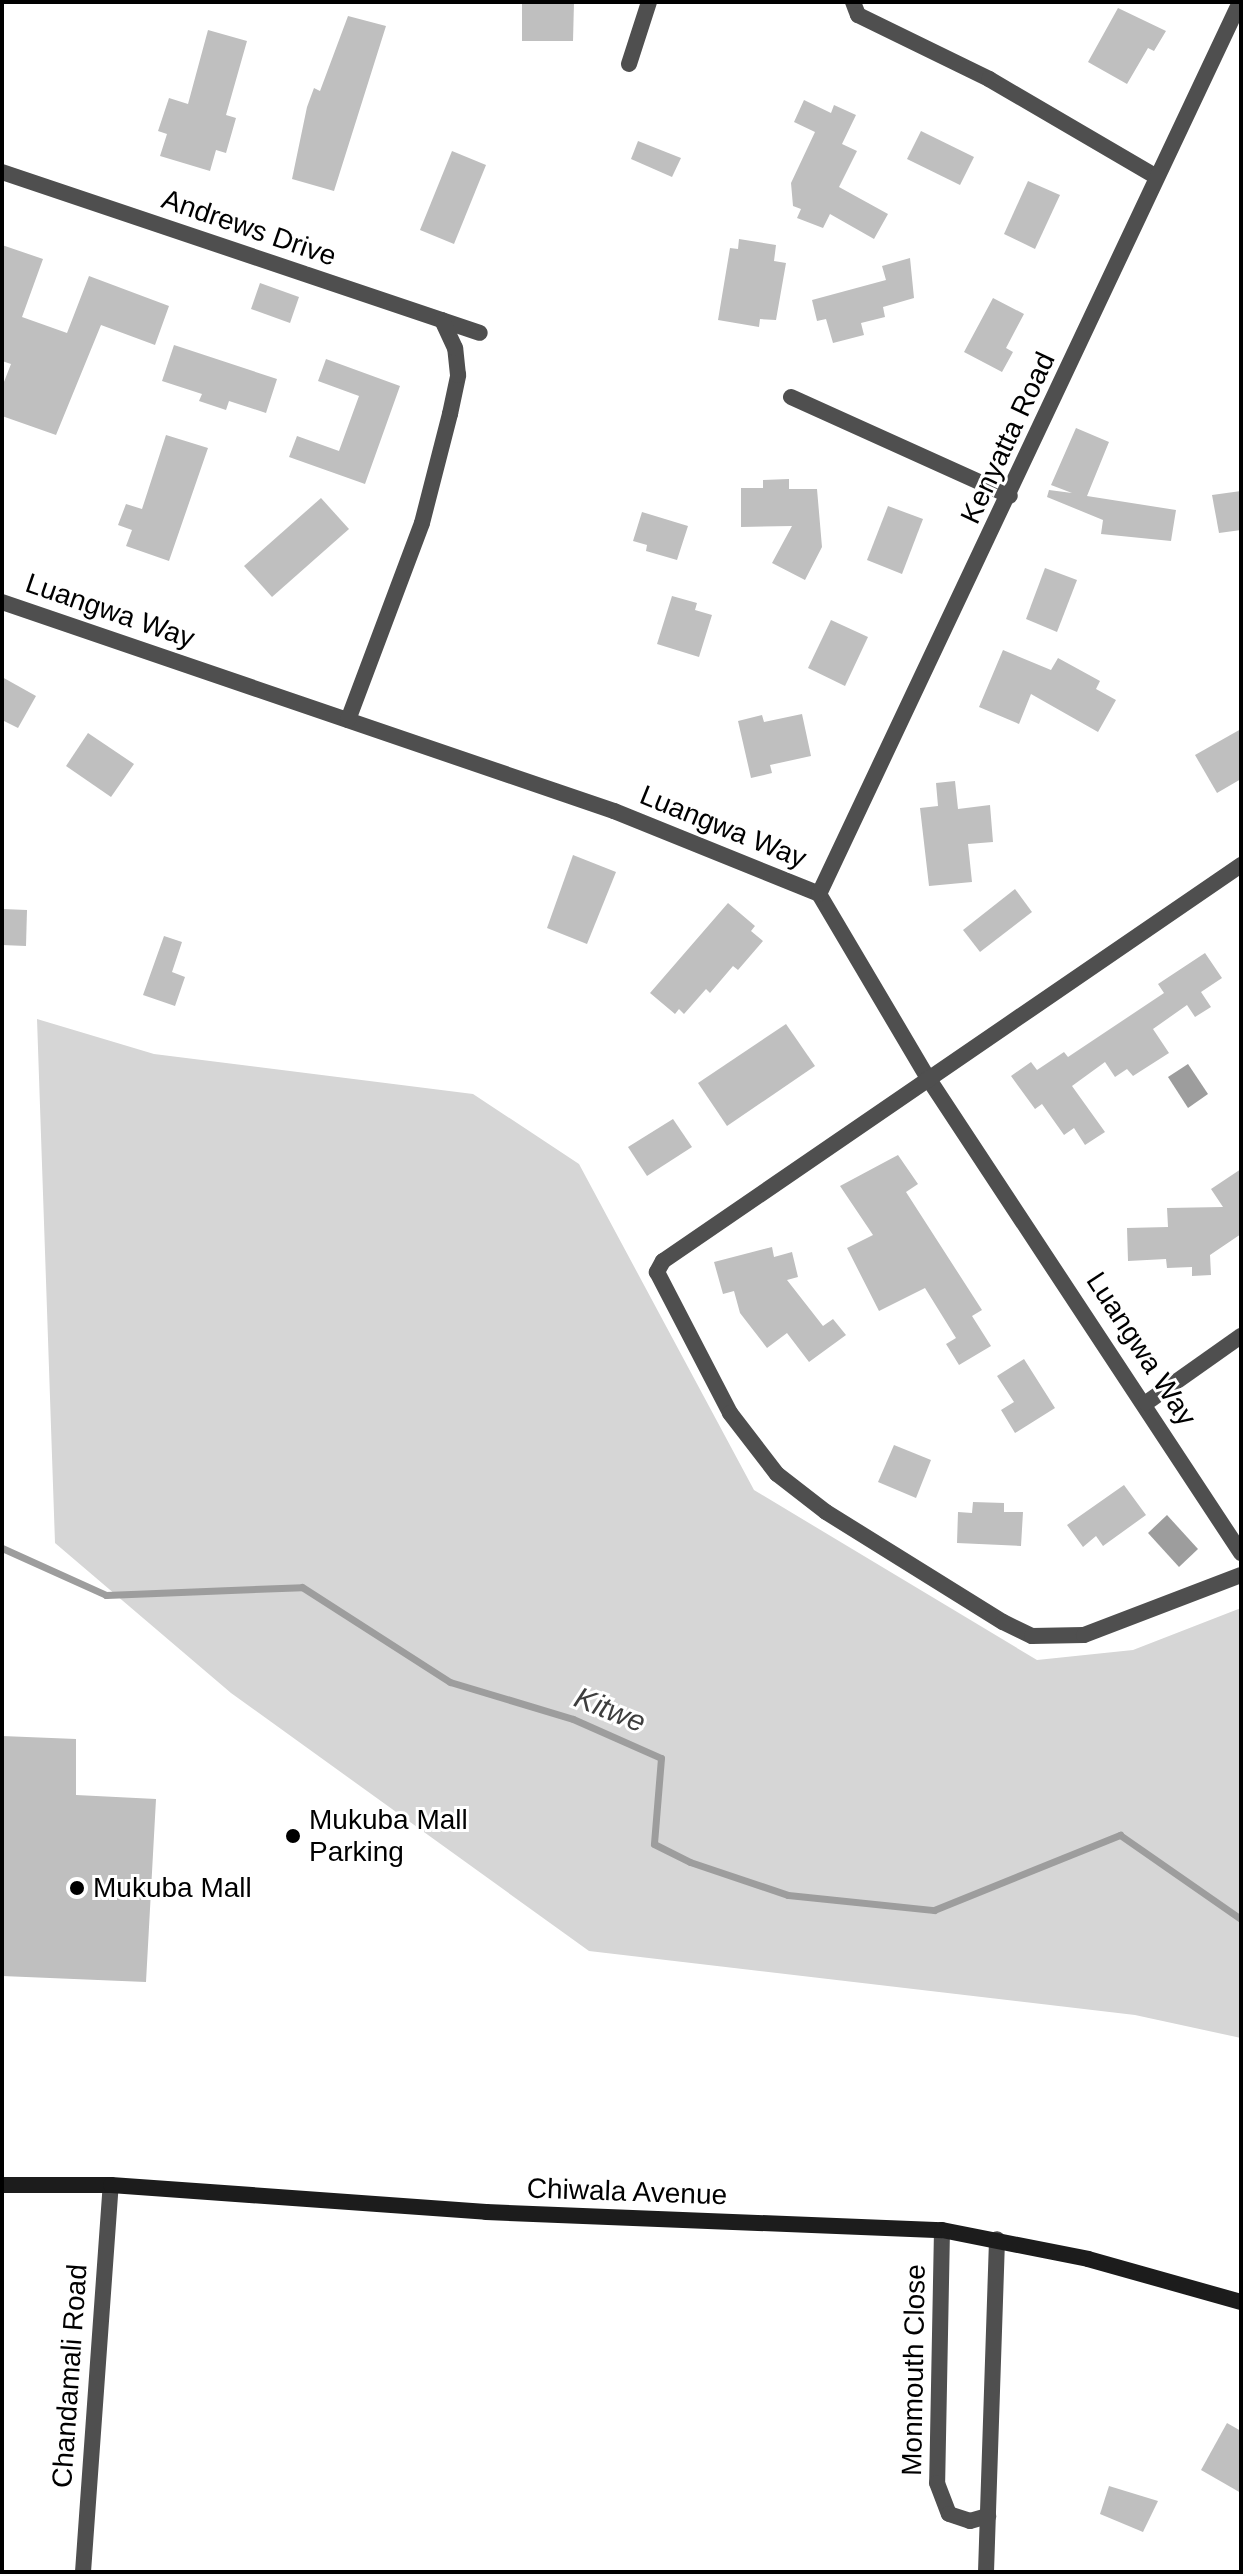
<!DOCTYPE html>
<style>
body{margin:0}
#map{position:relative;width:1243px;height:2574px;overflow:hidden;background:#fff;font-family:Helvetica,sans-serif}
div>[style]{position:absolute}
.green>*{inset:0;background:#d6d6d6}
.water>*{inset:0;background:#9d9d9d}
.stream>*{height:7px;margin:-3.5px;padding:0 3.5px;transform-origin:3.5px;border-radius:3.5px;background:#9d9d9d}
.building>*{inset:0;background:#bfbfbf}
.minor>*{height:16px;margin:-8px;padding:0 8px;transform-origin:8px;border-radius:8px;background:#4f4f4f}
.secondary>*{height:16px;margin:-8px;padding:0 8px;transform-origin:8px;border-radius:8px;background:#1c1c1c}
.dots>*{width:22px;height:22px;translate:-50% -50%;box-sizing:border-box;border:4px solid #fff;border-radius:50%}
span{translate:-50% -50%;white-space:nowrap;text-align:center;line-height:1.15;-webkit-text-stroke:6px #fff;paint-order:stroke}
.street-label{font-size:28px;color:#000}
.poi-label{font-size:28px;color:#000}
.left{translate:0 -50%;text-align:left}
.water-label{font-size:30px;color:#3e3e3e;font-style:italic}
.frame{position:absolute;inset:0;border:4px solid #000;pointer-events:none}
</style>
<div id="map">
<div class="green">
<i style="clip-path:polygon(37px 1019px,154px 1054px,473px 1094px,579px 1164px,754px 1490px,1037px 1660px,1133px 1650px,1241px 1608px,1241px 2038px,1135px 2015px,589px 1951px,231px 1693px,55px 1543px)"></i>
</div>
<div class="water">
<i style="clip-path:polygon(1188px 1064px,1208px 1094px,1188px 1108px,1168px 1077px)"></i>
<i style="clip-path:polygon(1167px 1515px,1198px 1549px,1179px 1567px,1148px 1533px)"></i>
</div>
<div class="stream">
<i style="left:2px;top:1548px;width:114px;rotate:24.3deg"></i>
<i style="left:106px;top:1595px;width:196px;rotate:-2.3deg"></i>
<i style="left:302px;top:1587px;width:176px;rotate:32.7deg"></i>
<i style="left:450px;top:1682px;width:128px;rotate:16.7deg"></i>
<i style="left:573px;top:1719px;width:96px;rotate:23.9deg"></i>
<i style="left:661px;top:1758px;width:86px;rotate:94.7deg"></i>
<i style="left:654px;top:1844px;width:40px;rotate:26.6deg"></i>
<i style="left:690px;top:1862px;width:103px;rotate:18.6deg"></i>
<i style="left:788px;top:1895px;width:147px;rotate:5.9deg"></i>
<i style="left:934px;top:1910px;width:201px;rotate:-22deg"></i>
<i style="left:1120px;top:1835px;width:147px;rotate:34.8deg"></i>
</div>
<div class="building">
<i style="clip-path:polygon(522px 2px,574px 2px,573px 41px,522px 41px)"></i>
<i style="clip-path:polygon(1118px 8px,1166px 31px,1154px 51px,1148px 48px,1127px 84px,1088px 62px)"></i>
<i style="clip-path:polygon(348px 16px,386px 26px,334px 191px,292px 179px,307px 107px,314px 88px,320px 91px)"></i>
<i style="clip-path:polygon(208px 30px,247px 41px,226px 115px,236px 118px,226px 153px,216px 150px,210px 171px,160px 156px,167px 134px,158px 131px,169px 98px,188px 104px)"></i>
<i style="clip-path:polygon(804px 100px,831px 113px,834px 105px,856px 115px,842px 144px,857px 151px,839px 187px,888px 214px,874px 239px,830px 214px,823px 228px,797px 218px,801px 209px,793px 206px,791px 183px,815px 132px,794px 122px)"></i>
<i style="clip-path:polygon(921px 131px,974px 157px,960px 185px,907px 159px)"></i>
<i style="clip-path:polygon(638px 141px,681px 158px,672px 177px,631px 159px)"></i>
<i style="clip-path:polygon(452px 151px,486px 165px,454px 244px,420px 230px)"></i>
<i style="clip-path:polygon(1028px 181px,1060px 195px,1035px 249px,1004px 234px)"></i>
<i style="clip-path:polygon(739px 239px,776px 245px,774px 261px,786px 263px,776px 320px,760px 319px,759px 327px,718px 320px,730px 248px,738px 249px)"></i>
<i style="clip-path:polygon(2px 245px,43px 259px,22px 317px,67px 333px,89px 276px,169px 306px,155px 345px,101px 325px,56px 435px,2px 416px,2px 387px,11px 364px,2px 361px)"></i>
<i style="clip-path:polygon(910px 258px,914px 298px,883px 307px,885px 317px,861px 323px,864px 335px,833px 343px,826px 319px,817px 321px,812px 300px,886px 280px,882px 266px)"></i>
<i style="clip-path:polygon(260px 283px,299px 297px,290px 323px,251px 309px)"></i>
<i style="clip-path:polygon(993px 298px,1024px 314px,1006px 348px,1013px 352px,1002px 372px,964px 352px)"></i>
<i style="clip-path:polygon(174px 345px,277px 379px,266px 413px,229px 401px,226px 410px,199px 401px,202px 394px,162px 381px)"></i>
<i style="clip-path:polygon(326px 359px,400px 386px,365px 484px,289px 457px,297px 436px,339px 451px,359px 396px,318px 381px)"></i>
<i style="clip-path:polygon(1076px 428px,1109px 442px,1087px 496px,1176px 510px,1171px 541px,1101px 534px,1103px 520px,1047px 497px,1049px 490px,1072px 493px,1051px 485px)"></i>
<i style="clip-path:polygon(166px 435px,208px 448px,169px 561px,126px 546px,132px 530px,118px 525px,126px 504px,142px 509px)"></i>
<i style="clip-path:polygon(789px 479px,789px 489px,817px 489px,822px 547px,805px 580px,772px 563px,792px 526px,741px 527px,741px 488px,763px 488px,763px 480px)"></i>
<i style="clip-path:polygon(1241px 491px,1241px 530px,1219px 533px,1212px 495px)"></i>
<i style="clip-path:polygon(321px 498px,349px 529px,272px 597px,244px 566px)"></i>
<i style="clip-path:polygon(888px 506px,923px 519px,902px 574px,867px 560px)"></i>
<i style="clip-path:polygon(642px 512px,688px 526px,677px 560px,646px 551px,647px 545px,633px 541px)"></i>
<i style="clip-path:polygon(1045px 568px,1077px 580px,1057px 632px,1026px 619px)"></i>
<i style="clip-path:polygon(672px 596px,697px 603px,695px 610px,712px 615px,699px 657px,657px 644px)"></i>
<i style="clip-path:polygon(831px 620px,868px 637px,845px 686px,808px 668px)"></i>
<i style="clip-path:polygon(1003px 650px,1051px 670px,1058px 658px,1100px 681px,1096px 689px,1116px 700px,1098px 732px,1031px 694px,1019px 724px,979px 707px)"></i>
<i style="clip-path:polygon(2px 677px,36px 696px,18px 728px,2px 720px)"></i>
<i style="clip-path:polygon(802px 714px,811px 756px,770px 765px,772px 773px,751px 778px,738px 721px,762px 715px,764px 722px)"></i>
<i style="clip-path:polygon(1241px 729px,1241px 779px,1217px 793px,1195px 755px)"></i>
<i style="clip-path:polygon(88px 733px,134px 764px,111px 797px,66px 766px)"></i>
<i style="clip-path:polygon(955px 781px,958px 809px,990px 805px,993px 842px,968px 844px,972px 882px,929px 886px,920px 808px,938px 806px,936px 783px)"></i>
<i style="clip-path:polygon(573px 855px,616px 872px,587px 944px,547px 928px)"></i>
<i style="clip-path:polygon(1015px 889px,1032px 912px,980px 952px,963px 930px)"></i>
<i style="clip-path:polygon(728px 903px,755px 926px,751px 931px,763px 941px,738px 970px,733px 966px,710px 993px,706px 989px,684px 1014px,679px 1009px,675px 1014px,650px 993px)"></i>
<i style="clip-path:polygon(2px 909px,27px 910px,26px 946px,2px 945px)"></i>
<i style="clip-path:polygon(164px 936px,182px 942px,172px 972px,185px 977px,175px 1006px,143px 995px)"></i>
<i style="clip-path:polygon(1205px 953px,1222px 978px,1201px 992px,1211px 1007px,1195px 1017px,1187px 1005px,1153px 1029px,1169px 1053px,1133px 1076px,1127px 1069px,1115px 1077px,1105px 1062px,1072px 1086px,1105px 1132px,1085px 1145px,1074px 1128px,1064px 1135px,1042px 1104px,1035px 1109px,1011px 1076px,1031px 1062px,1037px 1070px,1064px 1052px,1068px 1057px,1164px 993px,1158px 984px)"></i>
<i style="clip-path:polygon(786px 1024px,815px 1066px,727px 1126px,698px 1083px)"></i>
<i style="clip-path:polygon(673px 1119px,692px 1147px,647px 1176px,628px 1147px)"></i>
<i style="clip-path:polygon(898px 1155px,918px 1184px,906px 1192px,982px 1310px,972px 1316px,991px 1346px,959px 1365px,946px 1344px,956px 1338px,925px 1288px,879px 1311px,847px 1248px,873px 1235px,840px 1186px)"></i>
<i style="clip-path:polygon(1241px 1169px,1241px 1234px,1210px 1255px,1211px 1275px,1192px 1276px,1192px 1267px,1167px 1268px,1166px 1259px,1128px 1261px,1127px 1228px,1168px 1227px,1167px 1208px,1223px 1207px,1211px 1189px)"></i>
<i style="clip-path:polygon(772px 1247px,774px 1257px,792px 1252px,798px 1277px,787px 1280px,823px 1326px,833px 1319px,846px 1335px,809px 1362px,787px 1333px,767px 1348px,740px 1313px,734px 1291px,723px 1294px,714px 1262px)"></i>
<i style="clip-path:polygon(1024px 1359px,1055px 1408px,1015px 1433px,1001px 1410px,1014px 1402px,997px 1376px)"></i>
<i style="clip-path:polygon(894px 1445px,931px 1460px,916px 1498px,878px 1482px)"></i>
<i style="clip-path:polygon(1124px 1485px,1146px 1515px,1103px 1546px,1096px 1536px,1083px 1547px,1067px 1525px)"></i>
<i style="clip-path:polygon(973px 1502px,1004px 1503px,1004px 1512px,1023px 1512px,1021px 1546px,957px 1543px,958px 1512px,972px 1513px)"></i>
<i style="clip-path:polygon(2px 1736px,76px 1739px,76px 1795px,156px 1799px,146px 1982px,2px 1976px)"></i>
<i style="clip-path:polygon(1227px 2423px,1241px 2431px,1241px 2493px,1201px 2470px)"></i>
<i style="clip-path:polygon(1109px 2486px,1158px 2501px,1143px 2532px,1100px 2514px)"></i>
</div>
<div class="minor">
<i style="left:853px;top:2px;width:14px;rotate:69deg"></i>
<i style="left:858px;top:15px;width:146px;rotate:26deg"></i>
<i style="left:989px;top:79px;width:194px;rotate:30.3deg"></i>
<i style="left:629px;top:64px;width:65px;rotate:-72.1deg"></i>
<i style="left:2px;top:172px;width:504px;rotate:18.61deg"></i>
<i style="left:791px;top:397px;width:240px;rotate:24.3deg"></i>
<i style="left:2px;top:602px;width:647px;rotate:18.86deg"></i>
<i style="left:614px;top:811px;width:221px;rotate:22deg"></i>
<i style="left:819px;top:894px;width:214px;rotate:59.4deg"></i>
<i style="left:928px;top:1078px;width:569px;rotate:56.62deg"></i>
<i style="left:348px;top:720px;width:210px;rotate:-69.4deg"></i>
<i style="left:422px;top:523px;width:113px;rotate:-75.6deg"></i>
<i style="left:450px;top:414px;width:40px;rotate:-78deg"></i>
<i style="left:458px;top:375px;width:27px;rotate:-96deg"></i>
<i style="left:455px;top:348px;width:31px;rotate:-115deg"></i>
<i style="left:1241px;top:865px;width:701px;rotate:145.58deg"></i>
<i style="left:663px;top:1261px;width:13px;rotate:119deg"></i>
<i style="left:657px;top:1272px;width:159px;rotate:62.6deg"></i>
<i style="left:730px;top:1413px;width:77px;rotate:52.4deg"></i>
<i style="left:777px;top:1474px;width:62px;rotate:37.8deg"></i>
<i style="left:826px;top:1512px;width:208px;rotate:31.9deg"></i>
<i style="left:1003px;top:1622px;width:32px;rotate:26deg"></i>
<i style="left:1032px;top:1636px;width:52px;rotate:-1.1deg"></i>
<i style="left:1084px;top:1635px;width:168px;rotate:-20.9deg"></i>
<i style="left:819px;top:894px;width:986px;rotate:-64.73deg"></i>
<i style="left:1146px;top:1403px;width:116px;rotate:-35.2deg"></i>
<i style="left:942px;top:2230px;width:253px;rotate:91.1deg"></i>
<i style="left:937px;top:2483px;width:33px;rotate:69deg"></i>
<i style="left:949px;top:2514px;width:22px;rotate:18deg"></i>
<i style="left:970px;top:2521px;width:19px;rotate:-16deg"></i>
<i style="left:83px;top:2572px;width:388px;rotate:-85.9deg"></i>
<i style="left:986px;top:2572px;width:333px;rotate:-88.1deg"></i>
</div>
<div class="secondary">
<i style="left:2px;top:2185px;width:109px"></i>
<i style="left:111px;top:2185px;width:376px;rotate:4.1deg"></i>
<i style="left:486px;top:2212px;width:456px;rotate:2.3deg"></i>
<i style="left:942px;top:2230px;width:149px;rotate:11.2deg"></i>
<i style="left:1088px;top:2259px;width:159px;rotate:15.7deg"></i>
</div>
<div class="dots">
<i style="left:293px;top:1836px;background:#000"></i>
<i style="left:77px;top:1888px;background:#000"></i>
</div>
<div class="street-label">
<span style="left:249px;top:228px;rotate:19deg">Andrews Drive</span>
<span style="left:1008px;top:438px;rotate:-65deg">Kenyatta Road</span>
<span style="left:110px;top:611px;rotate:19deg">Luangwa Way</span>
<span style="left:723px;top:827px;rotate:22deg">Luangwa Way</span>
<span style="left:1141px;top:1349px;rotate:57deg">Luangwa Way</span>
<span style="left:627px;top:2192px;rotate:2deg">Chiwala Avenue</span>
<span style="left:914px;top:2370px;rotate:-89deg">Monmouth Close</span>
<span style="left:70px;top:2376px;rotate:-86deg">Chandamali Road</span>
</div>
<div class="poi-label">
<span class="left" style="left:309px;top:1836px">Mukuba Mall<br>Parking</span>
<span class="left" style="left:93px;top:1888px">Mukuba Mall</span>
</div>
<div class="water-label">
<span style="left:610px;top:1710px;rotate:22deg">Kitwe</span>
</div>
<div class="frame"></div>
</div>
